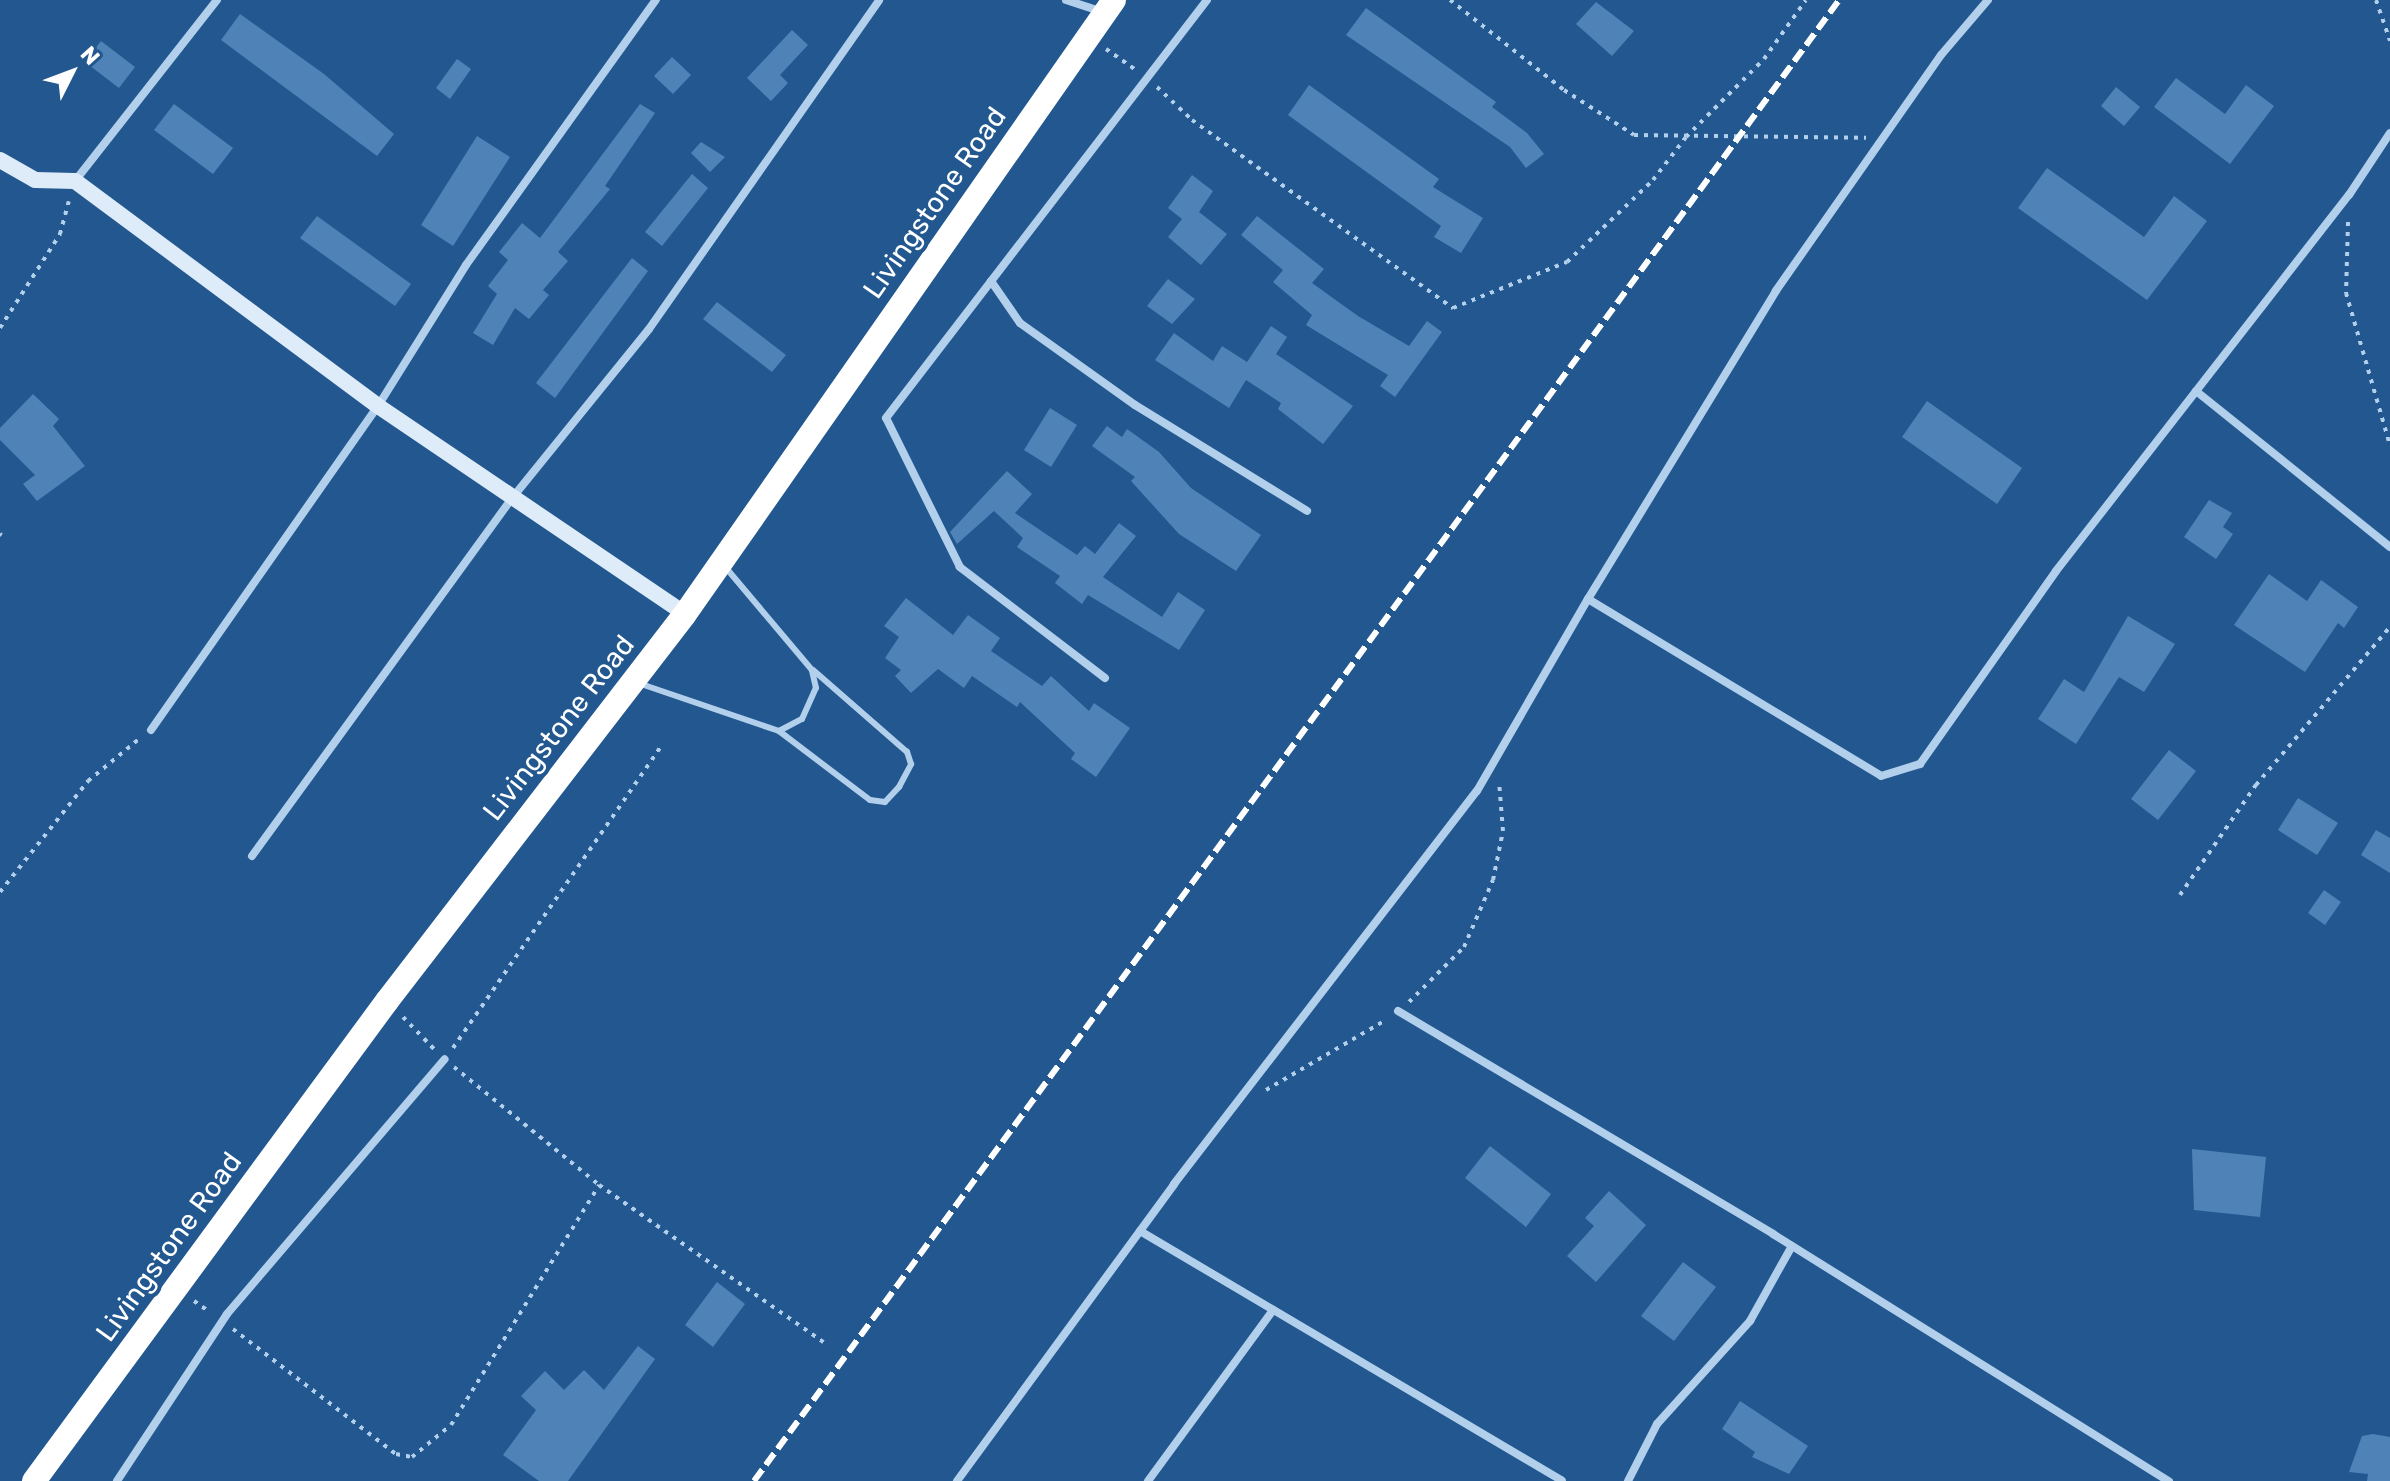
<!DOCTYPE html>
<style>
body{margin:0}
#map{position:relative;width:2390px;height:1481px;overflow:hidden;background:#22588f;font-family:Rubik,sans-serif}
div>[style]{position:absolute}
.building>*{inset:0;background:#4f83b8}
.path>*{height:4px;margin-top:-2px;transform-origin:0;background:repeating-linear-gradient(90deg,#b2cfec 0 4px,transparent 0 10px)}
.lane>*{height:6px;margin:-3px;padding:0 3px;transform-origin:3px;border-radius:3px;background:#b2cfec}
.street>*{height:8px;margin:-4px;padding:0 4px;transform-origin:4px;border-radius:4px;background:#b2cfec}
.secondary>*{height:16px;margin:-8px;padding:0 8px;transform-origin:8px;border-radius:8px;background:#deebf9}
.highway>*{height:24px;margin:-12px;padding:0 12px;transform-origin:12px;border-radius:12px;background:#fff}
.rail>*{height:6px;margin-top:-3px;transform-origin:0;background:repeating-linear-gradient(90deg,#fff 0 14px,transparent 0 20px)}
span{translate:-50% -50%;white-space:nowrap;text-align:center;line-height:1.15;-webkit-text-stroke:8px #22588f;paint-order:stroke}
.street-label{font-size:28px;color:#fff}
.north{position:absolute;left:32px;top:32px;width:80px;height:80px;-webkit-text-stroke:6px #22588f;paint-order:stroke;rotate:48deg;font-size:22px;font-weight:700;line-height:32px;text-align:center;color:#fff}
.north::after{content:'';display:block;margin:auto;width:28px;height:36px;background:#fff;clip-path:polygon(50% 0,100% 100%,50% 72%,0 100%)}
</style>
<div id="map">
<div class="building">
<i style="clip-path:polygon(1596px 2px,1634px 31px,1612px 56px,1576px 24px)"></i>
<i style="clip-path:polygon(1366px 8px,1496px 102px,1492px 107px,1527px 133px,1544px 154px,1526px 168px,1510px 147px,1346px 35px)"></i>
<i style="clip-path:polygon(240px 14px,324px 74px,394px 134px,377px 156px,221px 40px)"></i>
<i style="clip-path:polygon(792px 30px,808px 45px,780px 75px,788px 83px,771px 101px,747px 78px)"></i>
<i style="clip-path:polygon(101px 41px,135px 67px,119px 88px,85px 62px)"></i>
<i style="clip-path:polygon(672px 57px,691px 75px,673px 94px,654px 76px)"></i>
<i style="clip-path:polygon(457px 59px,471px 69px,450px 99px,436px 88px)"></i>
<i style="clip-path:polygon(2176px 78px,2225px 114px,2246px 85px,2274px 106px,2230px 164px,2154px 107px)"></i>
<i style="clip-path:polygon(1309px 85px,1439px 179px,1433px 187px,1483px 218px,1461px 253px,1434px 237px,1441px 226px,1288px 115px)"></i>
<i style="clip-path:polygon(2116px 87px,2140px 107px,2124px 126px,2101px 106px)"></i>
<i style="clip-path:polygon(174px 104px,233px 148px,213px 174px,154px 130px)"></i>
<i style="clip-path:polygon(640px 104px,655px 113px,605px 186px,610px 189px,558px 252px,568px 261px,543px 290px,549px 295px,529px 319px,515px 308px,493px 345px,473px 333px,497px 294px,488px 286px,508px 260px,499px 252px,522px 223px,540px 238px)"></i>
<i style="clip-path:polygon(477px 136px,510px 157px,453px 246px,421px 225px)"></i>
<i style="clip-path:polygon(701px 142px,725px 157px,710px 172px,691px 153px)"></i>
<i style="clip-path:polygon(2047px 168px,2144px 237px,2174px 196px,2207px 221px,2147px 300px,2018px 208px)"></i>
<i style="clip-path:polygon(692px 174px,708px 188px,662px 246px,645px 232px)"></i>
<i style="clip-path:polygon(1192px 175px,1213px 191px,1199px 212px,1227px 234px,1201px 265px,1168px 237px,1182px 219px,1168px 208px)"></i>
<i style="clip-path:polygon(317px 216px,411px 284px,395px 306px,300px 238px)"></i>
<i style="clip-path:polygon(1257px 216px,1324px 269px,1312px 283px,1358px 316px,1409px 346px,1427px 321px,1442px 332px,1395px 397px,1380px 386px,1388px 375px,1306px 325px,1312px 315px,1273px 282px,1283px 270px,1241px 235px)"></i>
<i style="clip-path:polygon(632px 258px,648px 271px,555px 398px,536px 383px)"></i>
<i style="clip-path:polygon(1168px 279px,1195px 299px,1172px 324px,1147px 306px)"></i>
<i style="clip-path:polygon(717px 302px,786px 355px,772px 372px,703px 319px)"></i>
<i style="clip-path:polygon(1271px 326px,1287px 337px,1276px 354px,1353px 406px,1323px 444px,1278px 409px,1281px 403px,1246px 380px,1229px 408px,1155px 360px,1174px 333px,1213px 361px,1222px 346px,1247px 362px)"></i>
<i style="clip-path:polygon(33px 394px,59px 419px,53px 426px,85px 466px,37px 501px,23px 484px,35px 475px,0 440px,0 428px)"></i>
<i style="clip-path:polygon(1927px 401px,2022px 468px,1997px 504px,1902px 437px)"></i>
<i style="clip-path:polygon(1050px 408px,1077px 425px,1051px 467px,1024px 450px)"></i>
<i style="clip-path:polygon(1107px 426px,1122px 437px,1127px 429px,1159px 452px,1191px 488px,1261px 535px,1236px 571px,1179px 534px,1131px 481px,1135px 477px,1092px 446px)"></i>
<i style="clip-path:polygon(1007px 471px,1032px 494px,1015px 513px,1077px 555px,1085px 546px,1095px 554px,1119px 523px,1136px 536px,1103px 577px,1162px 617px,1178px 592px,1205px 610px,1179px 650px,1088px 595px,1082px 604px,1055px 583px,1060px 576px,1017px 547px,1023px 538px,994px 511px,957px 544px,950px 532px)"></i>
<i style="clip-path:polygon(2209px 500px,2232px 513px,2223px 527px,2233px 534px,2216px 559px,2184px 537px)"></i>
<i style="clip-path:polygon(2269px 574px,2307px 601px,2321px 580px,2358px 607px,2344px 628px,2338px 623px,2305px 672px,2234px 625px)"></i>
<i style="clip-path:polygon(906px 598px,953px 635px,968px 615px,1000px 638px,991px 651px,1042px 686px,1051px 676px,1089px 711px,1094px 703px,1130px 728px,1096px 777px,1071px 759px,1075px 753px,1020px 702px,1017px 707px,972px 676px,964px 688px,938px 669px,911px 693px,895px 676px,901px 670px,885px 658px,899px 637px,884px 626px)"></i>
<i style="clip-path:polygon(2128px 616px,2175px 644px,2144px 692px,2119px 677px,2076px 744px,2038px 719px,2064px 679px,2084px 692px)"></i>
<i style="clip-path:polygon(2169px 750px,2196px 771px,2158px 820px,2131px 799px)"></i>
<i style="clip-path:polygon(2298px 798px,2338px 823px,2317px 855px,2278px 830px)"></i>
<i style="clip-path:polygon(2376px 830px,2390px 838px,2390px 873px,2361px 855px)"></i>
<i style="clip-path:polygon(2324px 890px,2341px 902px,2325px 925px,2308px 913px)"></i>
<i style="clip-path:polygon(1490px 1146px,1551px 1194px,1526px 1227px,1465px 1178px)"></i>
<i style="clip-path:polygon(2192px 1149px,2266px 1157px,2260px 1217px,2194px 1210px)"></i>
<i style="clip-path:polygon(1609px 1191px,1646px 1225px,1596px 1282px,1567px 1256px,1594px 1226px,1585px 1218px)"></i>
<i style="clip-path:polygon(1683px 1262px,1716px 1287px,1674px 1341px,1641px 1316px)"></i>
<i style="clip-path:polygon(717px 1282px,745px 1304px,713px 1347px,685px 1325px)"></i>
<i style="clip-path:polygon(638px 1346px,655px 1359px,568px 1481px,539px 1481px,503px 1455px,536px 1410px,521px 1396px,545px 1371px,564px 1390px,584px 1370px,604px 1390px)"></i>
<i style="clip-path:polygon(1740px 1401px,1808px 1446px,1789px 1474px,1752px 1457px,1755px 1452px,1722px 1429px)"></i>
<i style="clip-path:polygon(2373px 1434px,2390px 1437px,2390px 1481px,2367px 1481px,2368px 1474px,2349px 1472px,2362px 1436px)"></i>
</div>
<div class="path">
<i style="left:1450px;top:0;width:145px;rotate:38.3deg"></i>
<i style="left:1564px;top:90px;width:83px;rotate:32.7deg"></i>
<i style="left:1634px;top:135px;width:232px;rotate:0.7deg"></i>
<i style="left:2376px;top:0;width:43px;rotate:71.1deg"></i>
<i style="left:1106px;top:49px;width:35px;rotate:35deg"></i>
<i style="left:1157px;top:87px;width:48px;rotate:43.3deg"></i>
<i style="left:1192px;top:120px;width:322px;rotate:35.8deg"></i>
<i style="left:1453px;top:308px;width:123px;rotate:-22deg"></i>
<i style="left:1567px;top:262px;width:119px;rotate:-43.6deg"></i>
<i style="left:1653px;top:180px;width:54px;rotate:-52.5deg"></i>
<i style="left:1686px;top:137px;width:110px;rotate:-45deg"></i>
<i style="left:1764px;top:59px;width:72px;rotate:-54.6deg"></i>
<i style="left:2348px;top:222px;width:71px;rotate:91.6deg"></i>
<i style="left:2346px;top:293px;width:158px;rotate:73.9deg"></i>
<i style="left:0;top:328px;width:112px;rotate:-57.4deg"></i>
<i style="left:60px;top:234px;width:34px;rotate:-75deg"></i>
<i style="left:0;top:534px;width:2px;rotate:27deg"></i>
<i style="left:0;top:892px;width:142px;rotate:-51.6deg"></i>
<i style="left:88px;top:781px;width:66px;rotate:-39.5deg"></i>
<i style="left:2180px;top:895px;width:134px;rotate:-55.4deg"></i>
<i style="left:2256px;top:785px;width:207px;rotate:-49.7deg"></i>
<i style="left:1409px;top:1002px;width:78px;rotate:-45deg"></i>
<i style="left:1464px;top:947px;width:73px;rotate:-66.6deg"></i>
<i style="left:1493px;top:880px;width:50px;rotate:-78.5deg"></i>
<i style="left:1503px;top:831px;width:50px;rotate:-94.6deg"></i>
<i style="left:403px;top:1017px;width:47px;rotate:45.9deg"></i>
<i style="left:453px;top:1048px;width:366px;rotate:-55.4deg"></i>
<i style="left:454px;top:1067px;width:187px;rotate:39.1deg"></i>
<i style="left:599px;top:1185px;width:274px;rotate:35deg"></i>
<i style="left:1266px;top:1090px;width:139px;rotate:-30.3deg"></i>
<i style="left:194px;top:1301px;width:19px;rotate:35deg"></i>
<i style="left:233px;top:1329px;width:205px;rotate:37.5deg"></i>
<i style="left:396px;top:1454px;width:16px;rotate:11deg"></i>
<i style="left:412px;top:1457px;width:50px;rotate:-39.4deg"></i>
<i style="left:451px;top:1425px;width:282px;rotate:-58.3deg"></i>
</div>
<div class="lane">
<i style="left:638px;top:683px;width:149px;rotate:18.8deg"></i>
<i style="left:779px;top:731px;width:26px;rotate:-28deg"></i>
<i style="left:802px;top:719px;width:34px;rotate:-66deg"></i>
<i style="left:816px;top:688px;width:18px;rotate:-103deg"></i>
<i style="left:812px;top:670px;width:133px;rotate:-130.1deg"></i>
<i style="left:779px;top:731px;width:114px;rotate:37.2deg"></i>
<i style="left:870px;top:800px;width:15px;rotate:8deg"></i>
<i style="left:885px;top:802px;width:21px;rotate:-47deg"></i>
<i style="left:899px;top:787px;width:26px;rotate:-62deg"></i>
<i style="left:911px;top:764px;width:13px;rotate:-108deg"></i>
<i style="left:907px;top:752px;width:125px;rotate:-138.9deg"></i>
</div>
<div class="street">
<i style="left:1066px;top:0;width:40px;rotate:18deg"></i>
<i style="left:1988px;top:0;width:72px;rotate:130.5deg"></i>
<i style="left:1941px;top:55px;width:288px;rotate:125deg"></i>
<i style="left:1776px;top:291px;width:361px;rotate:121.4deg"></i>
<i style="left:1588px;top:599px;width:342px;rotate:31.1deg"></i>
<i style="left:1881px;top:776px;width:41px;rotate:-17.1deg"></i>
<i style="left:1920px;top:764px;width:236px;rotate:-54.8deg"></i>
<i style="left:2056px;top:571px;width:477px;rotate:-52.1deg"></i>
<i style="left:2349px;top:195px;width:74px;rotate:-56.5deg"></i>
<i style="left:75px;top:181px;width:230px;rotate:-51.9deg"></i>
<i style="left:991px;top:281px;width:51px;rotate:55.4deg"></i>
<i style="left:1020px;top:323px;width:141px;rotate:35.5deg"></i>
<i style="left:1135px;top:405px;width:202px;rotate:31.6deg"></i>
<i style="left:2196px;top:391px;width:249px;rotate:38.8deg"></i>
<i style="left:1105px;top:678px;width:183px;rotate:-142.6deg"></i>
<i style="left:960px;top:567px;width:166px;rotate:-116.4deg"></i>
<i style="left:886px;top:418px;width:527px;rotate:-52.48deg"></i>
<i style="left:151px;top:730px;width:396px;rotate:-55deg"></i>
<i style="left:378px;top:406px;width:166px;rotate:-58deg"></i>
<i style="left:466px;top:265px;width:326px;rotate:-54.4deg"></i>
<i style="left:252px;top:856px;width:444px;rotate:-54deg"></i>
<i style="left:513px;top:497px;width:216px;rotate:-51deg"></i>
<i style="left:649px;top:329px;width:401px;rotate:-55deg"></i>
<i style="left:1398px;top:1011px;width:436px;rotate:30.7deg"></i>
<i style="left:1773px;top:1234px;width:467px;rotate:32deg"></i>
<i style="left:1140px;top:1231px;width:490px;rotate:30.6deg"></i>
<i style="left:117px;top:1481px;width:200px;rotate:-56.6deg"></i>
<i style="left:227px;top:1314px;width:335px;rotate:-49.5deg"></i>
<i style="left:957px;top:1481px;width:368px;rotate:-53.8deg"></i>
<i style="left:1174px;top:1184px;width:496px;rotate:-52.4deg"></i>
<i style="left:1477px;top:791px;width:222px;rotate:-60deg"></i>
<i style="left:1148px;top:1481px;width:212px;rotate:-53.8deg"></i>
<i style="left:1628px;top:1481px;width:64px;rotate:-63deg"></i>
<i style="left:1657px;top:1424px;width:139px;rotate:-47.9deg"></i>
<i style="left:1750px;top:1321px;width:86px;rotate:-60.8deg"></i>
</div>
<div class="secondary">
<i style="left:0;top:160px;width:40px;rotate:29.7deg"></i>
<i style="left:35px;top:180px;width:40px;rotate:1.4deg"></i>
<i style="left:75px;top:181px;width:377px;rotate:36.6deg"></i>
<i style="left:378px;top:406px;width:371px;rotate:34.1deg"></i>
</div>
<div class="highway">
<i style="left:34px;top:1481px;width:596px;rotate:-53.67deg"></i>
<i style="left:387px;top:1001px;width:488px;rotate:-52.4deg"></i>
<i style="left:685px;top:614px;width:749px;rotate:-55.06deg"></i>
</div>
<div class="rail">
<i style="left:754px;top:1481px;width:1836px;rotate:-53.77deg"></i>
</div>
<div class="street-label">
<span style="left:935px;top:203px;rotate:-55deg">Livingstone Road</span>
<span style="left:559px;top:728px;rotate:-52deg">Livingstone Road</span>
<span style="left:169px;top:1247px;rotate:-54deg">Livingstone Road</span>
</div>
<div class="north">N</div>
</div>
